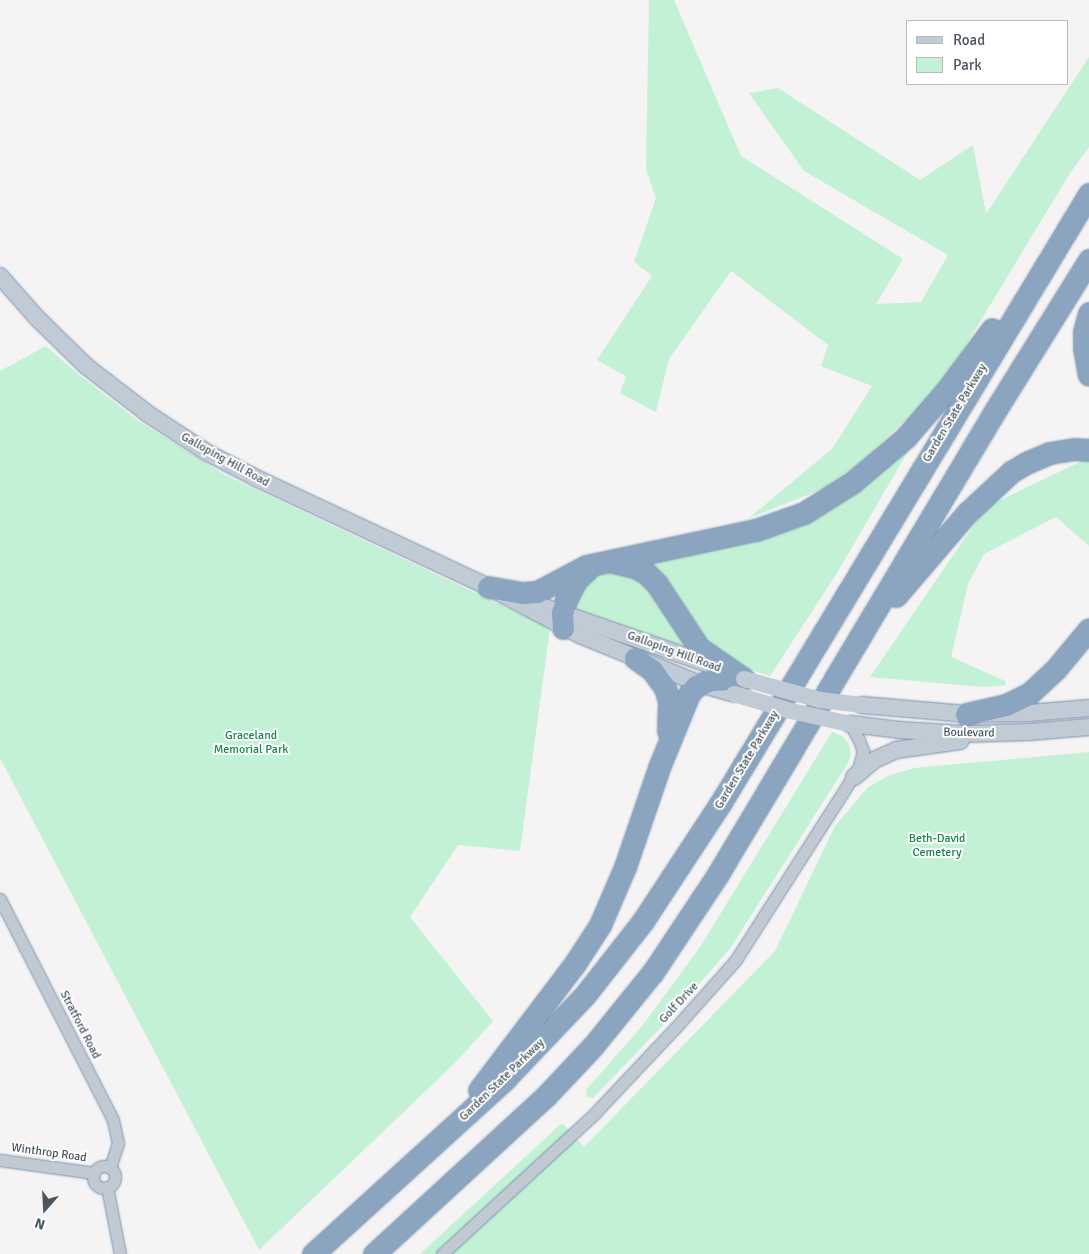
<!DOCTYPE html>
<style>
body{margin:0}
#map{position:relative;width:1089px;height:1254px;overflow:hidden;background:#f5f3f3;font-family:Signika,sans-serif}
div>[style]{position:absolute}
.green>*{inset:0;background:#c3f1d5}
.roads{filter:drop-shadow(0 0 1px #7690ad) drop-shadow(0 0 1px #7690ad)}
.street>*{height:11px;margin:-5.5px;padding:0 5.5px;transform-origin:5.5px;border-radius:5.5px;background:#c1cad2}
.street>.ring{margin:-5.5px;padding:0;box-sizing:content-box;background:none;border:11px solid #c1cad2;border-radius:50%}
.secondary>*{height:16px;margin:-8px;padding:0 8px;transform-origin:8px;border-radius:8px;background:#c1cbd6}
.highway>*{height:21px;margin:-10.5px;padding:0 10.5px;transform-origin:10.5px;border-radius:10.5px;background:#8ba5c1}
.secondary-bridge>*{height:16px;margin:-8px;padding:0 8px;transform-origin:8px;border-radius:8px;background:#c1cbd6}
span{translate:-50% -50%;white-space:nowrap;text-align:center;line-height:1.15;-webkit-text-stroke:4px #fff;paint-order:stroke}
.street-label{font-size:12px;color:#4a5661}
.park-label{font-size:12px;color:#17864f}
.legend{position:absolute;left:906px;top:20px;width:162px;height:65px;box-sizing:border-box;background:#fff;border:1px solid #b7bbc0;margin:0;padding:6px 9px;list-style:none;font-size:15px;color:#4a5661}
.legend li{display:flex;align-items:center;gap:10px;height:25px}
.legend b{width:25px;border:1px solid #b7bbc0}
.north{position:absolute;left:20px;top:1184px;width:50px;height:50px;-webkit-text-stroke:4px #fff;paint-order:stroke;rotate:199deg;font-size:14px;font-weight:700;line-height:20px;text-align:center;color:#4a5661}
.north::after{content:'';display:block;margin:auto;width:18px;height:22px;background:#4a5661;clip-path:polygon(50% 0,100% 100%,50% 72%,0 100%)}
</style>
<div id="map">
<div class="green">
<i style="clip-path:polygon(649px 0,674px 0,741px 156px,903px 259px,876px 304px,921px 302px,948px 255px,804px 171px,749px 93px,778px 88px,920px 180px,973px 145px,986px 214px,1089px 57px,1089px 147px,1070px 173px,940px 388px,838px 483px,749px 518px,832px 449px,872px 386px,821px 366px,828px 345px,731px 271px,669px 359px,656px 412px,620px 393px,626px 376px,597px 360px,652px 276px,634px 262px,656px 198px,646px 170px)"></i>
<i style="clip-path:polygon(46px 346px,78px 374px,137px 420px,225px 475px,550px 628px,520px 851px,458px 845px,410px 917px,493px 1021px,455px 1063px,259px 1250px,0 758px,0 371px)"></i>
<i style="clip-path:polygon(1089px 435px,1089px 546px,1056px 517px,984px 554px,968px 584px,951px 657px,1005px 681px,1006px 685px,983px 687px,870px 677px,986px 507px,1084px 460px)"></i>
<i style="clip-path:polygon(910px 448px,837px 573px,770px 676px,729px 663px,707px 648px,647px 561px,779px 533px)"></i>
<i style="clip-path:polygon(609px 569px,644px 577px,687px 643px,682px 645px,668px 641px,574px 608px,583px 588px,594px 576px)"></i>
<i style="clip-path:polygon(832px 732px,842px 736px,849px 744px,851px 755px,848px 763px,731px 947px,669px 1019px,593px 1098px,587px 1097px,586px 1090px,643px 1025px,700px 947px)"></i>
<i style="clip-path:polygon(1089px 752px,1089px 1254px,420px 1254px,562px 1123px,584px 1147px,775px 951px,835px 826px,868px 787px,888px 776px,914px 768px)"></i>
</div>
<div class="roads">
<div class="street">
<i style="left:0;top:899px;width:248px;rotate:62.9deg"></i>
<i style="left:113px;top:1120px;width:24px;rotate:78deg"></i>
<i style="left:118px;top:1143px;width:25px;rotate:108deg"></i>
<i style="left:0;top:1160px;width:95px;rotate:7.9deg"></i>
<i class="ring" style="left:93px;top:1166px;width:11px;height:11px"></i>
<i style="left:107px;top:1187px;width:68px;rotate:79deg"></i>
<i style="left:442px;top:1254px;width:207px;rotate:-42.6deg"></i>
<i style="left:594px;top:1114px;width:121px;rotate:-46.7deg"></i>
<i style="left:677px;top:1026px;width:87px;rotate:-48.3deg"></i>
<i style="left:735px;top:961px;width:228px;rotate:-57.4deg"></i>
<i style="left:858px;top:769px;width:19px;rotate:-74deg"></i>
<i style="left:863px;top:751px;width:12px;rotate:-110deg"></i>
<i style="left:859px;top:740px;width:18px;rotate:-119deg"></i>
</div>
<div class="secondary">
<i style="left:0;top:276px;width:55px;rotate:48.7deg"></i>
<i style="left:36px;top:317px;width:70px;rotate:44.4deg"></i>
<i style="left:86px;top:366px;width:78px;rotate:37.7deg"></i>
<i style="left:148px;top:414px;width:69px;rotate:33.2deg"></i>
<i style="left:206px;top:452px;width:61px;rotate:27.4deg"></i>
<i style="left:260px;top:480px;width:252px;rotate:25.1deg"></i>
<i style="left:488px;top:587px;width:104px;rotate:27.6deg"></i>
<i style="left:580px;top:635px;width:130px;rotate:22.2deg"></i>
<i style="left:700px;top:684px;width:35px;rotate:16deg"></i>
<i style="left:530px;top:602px;width:198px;rotate:19.2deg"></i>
<i style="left:862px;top:705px;width:104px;rotate:4.9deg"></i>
<i style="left:966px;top:714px;width:63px;rotate:-0.9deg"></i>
<i style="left:1029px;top:713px;width:60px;rotate:-4.8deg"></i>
<i style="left:850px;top:724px;width:50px;rotate:6.8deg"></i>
<i style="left:900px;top:730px;width:64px;rotate:3.6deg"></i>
<i style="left:964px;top:734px;width:65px;rotate:-1.8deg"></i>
<i style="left:1029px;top:732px;width:60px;rotate:-4.8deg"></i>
<i style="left:854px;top:777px;width:26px;rotate:-40deg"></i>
<i style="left:874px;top:760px;width:24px;rotate:-24deg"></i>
<i style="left:896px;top:750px;width:65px;rotate:-8deg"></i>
</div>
<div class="highway">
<i style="left:1089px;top:313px;width:20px;rotate:105deg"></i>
<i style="left:1084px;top:332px;width:16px;rotate:90deg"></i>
<i style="left:1084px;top:348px;width:27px;rotate:80deg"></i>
<i style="left:613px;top:562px;width:23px;rotate:13deg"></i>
<i style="left:635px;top:567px;width:14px;rotate:30deg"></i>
<i style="left:647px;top:574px;width:14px;rotate:45deg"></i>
<i style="left:657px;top:584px;width:77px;rotate:56.7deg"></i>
<i style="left:699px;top:648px;width:55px;rotate:34.6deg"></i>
<i style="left:488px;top:587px;width:36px;rotate:10deg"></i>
<i style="left:523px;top:593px;width:14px;rotate:-4deg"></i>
<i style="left:537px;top:592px;width:55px;rotate:-28deg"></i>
<i style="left:586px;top:566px;width:174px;rotate:-12deg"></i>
<i style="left:756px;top:530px;width:51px;rotate:-19.5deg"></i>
<i style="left:804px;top:513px;width:58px;rotate:-32.3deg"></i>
<i style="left:853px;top:482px;width:70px;rotate:-40.3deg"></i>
<i style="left:906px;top:437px;width:61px;rotate:-49deg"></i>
<i style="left:946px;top:391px;width:77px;rotate:-53.4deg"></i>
<i style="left:896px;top:596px;width:109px;rotate:-49.5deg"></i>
<i style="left:967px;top:513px;width:60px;rotate:-43deg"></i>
<i style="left:1011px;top:472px;width:17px;rotate:-31deg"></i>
<i style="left:1026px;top:463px;width:25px;rotate:-23deg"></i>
<i style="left:1049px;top:453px;width:25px;rotate:-9deg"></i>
<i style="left:1074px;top:449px;width:15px;rotate:4deg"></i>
<i style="left:563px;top:628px;width:15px;rotate:-94deg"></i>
<i style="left:562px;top:613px;width:14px;rotate:-73deg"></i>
<i style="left:566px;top:600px;width:22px;rotate:-63deg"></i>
<i style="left:576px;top:580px;width:15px;rotate:-42deg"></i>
<i style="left:635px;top:658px;width:21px;rotate:35deg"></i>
<i style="left:652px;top:670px;width:22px;rotate:54deg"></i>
<i style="left:665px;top:688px;width:14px;rotate:73deg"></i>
<i style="left:669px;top:701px;width:30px;rotate:92deg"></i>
<i style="left:966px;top:714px;width:41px;rotate:-12.7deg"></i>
<i style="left:1006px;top:705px;width:25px;rotate:-26deg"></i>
<i style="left:1029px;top:694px;width:35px;rotate:-43deg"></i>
<i style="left:1055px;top:670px;width:53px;rotate:-50.3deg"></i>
<i style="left:479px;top:1090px;width:157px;rotate:-52.8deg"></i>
<i style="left:574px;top:965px;width:48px;rotate:-57deg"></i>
<i style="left:600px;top:925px;width:63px;rotate:-66.7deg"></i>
<i style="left:625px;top:867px;width:108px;rotate:-71.1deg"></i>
<i style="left:660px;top:765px;width:77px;rotate:-67.8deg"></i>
<i style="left:689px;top:694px;width:11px;rotate:-49deg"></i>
<i style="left:696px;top:686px;width:16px;rotate:-22deg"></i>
<i style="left:711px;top:680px;width:33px;rotate:-2deg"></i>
<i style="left:313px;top:1254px;width:260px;rotate:-42.3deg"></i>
<i style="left:505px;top:1079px;width:116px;rotate:-46.4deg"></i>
<i style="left:585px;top:995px;width:94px;rotate:-51.9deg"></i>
<i style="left:643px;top:921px;width:140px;rotate:-56.7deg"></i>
<i style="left:720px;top:804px;width:713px;rotate:-58.83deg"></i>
<i style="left:374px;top:1254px;width:232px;rotate:-42.6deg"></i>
<i style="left:545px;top:1097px;width:70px;rotate:-46.7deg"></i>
<i style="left:593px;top:1046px;width:95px;rotate:-51deg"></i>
<i style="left:653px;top:972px;width:118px;rotate:-56.4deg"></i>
<i style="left:718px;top:874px;width:540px;rotate:-59.11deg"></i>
<i style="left:995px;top:411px;width:178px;rotate:-58.1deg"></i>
</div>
</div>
<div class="secondary-bridge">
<i style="left:744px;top:679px;width:79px;rotate:15.4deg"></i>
<i style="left:820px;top:700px;width:42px;rotate:6.8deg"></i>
<i style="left:734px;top:694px;width:59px;rotate:16.6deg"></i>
<i style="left:791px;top:711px;width:60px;rotate:12.4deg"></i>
</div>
<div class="street-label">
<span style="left:955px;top:413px;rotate:-59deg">Garden State Parkway</span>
<span style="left:225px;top:460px;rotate:29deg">Galloping Hill Road</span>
<span style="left:674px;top:652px;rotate:20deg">Galloping Hill Road</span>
<span style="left:969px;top:733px;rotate:1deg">Boulevard</span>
<span style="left:747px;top:760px;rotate:-59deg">Garden State Parkway</span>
<span style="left:679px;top:1003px;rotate:-47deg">Golf Drive</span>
<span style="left:80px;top:1025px;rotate:63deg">Stratford Road</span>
<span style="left:502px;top:1080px;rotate:-44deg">Garden State Parkway</span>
<span style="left:49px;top:1153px;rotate:8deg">Winthrop Road</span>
</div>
<div class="park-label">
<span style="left:251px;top:743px">Graceland<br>Memorial Park</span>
<span style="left:937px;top:846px">Beth-David<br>Cemetery</span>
</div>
<ul class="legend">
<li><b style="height:6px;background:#c1cbd6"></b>Road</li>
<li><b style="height:14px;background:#c3f1d5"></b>Park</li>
</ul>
<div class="north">N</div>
</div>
